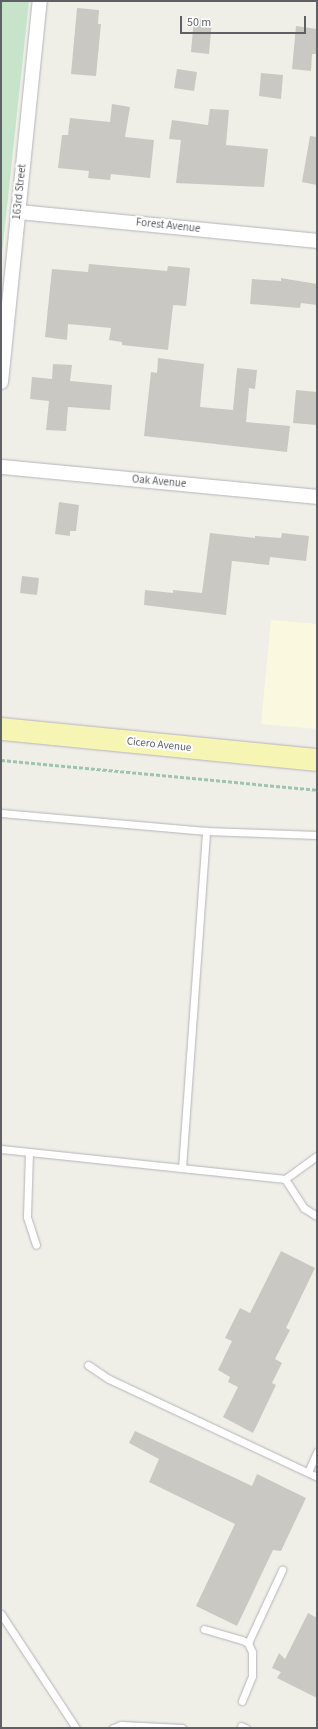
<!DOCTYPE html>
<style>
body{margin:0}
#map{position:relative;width:318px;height:1729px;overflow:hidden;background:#efeee7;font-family:"Source Sans 3",sans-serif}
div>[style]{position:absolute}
.commercial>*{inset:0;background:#fbf8e0}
.green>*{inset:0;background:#c6e4c9}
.building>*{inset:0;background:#cac8c3}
.path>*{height:2.5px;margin-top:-1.25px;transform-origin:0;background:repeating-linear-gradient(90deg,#9fc4ae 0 4px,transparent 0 6px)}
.roads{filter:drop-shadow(0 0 1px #b4b5ba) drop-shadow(0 0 1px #b4b5ba)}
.service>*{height:7px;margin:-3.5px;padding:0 3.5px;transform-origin:3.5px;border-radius:3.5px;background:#fff}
.minor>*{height:14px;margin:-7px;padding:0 7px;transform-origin:7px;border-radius:7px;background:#fff}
.primary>*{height:22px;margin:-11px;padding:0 11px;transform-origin:11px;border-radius:11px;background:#f7f5b3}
span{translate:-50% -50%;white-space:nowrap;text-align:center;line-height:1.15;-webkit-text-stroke:4px #fff;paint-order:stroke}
.street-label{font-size:11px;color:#5e6065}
.frame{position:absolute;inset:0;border:2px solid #5e6065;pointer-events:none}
.scale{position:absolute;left:180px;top:16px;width:126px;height:18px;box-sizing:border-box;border:2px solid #5e6065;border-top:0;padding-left:5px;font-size:12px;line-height:14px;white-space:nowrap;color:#5e6065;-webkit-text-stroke:3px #fff;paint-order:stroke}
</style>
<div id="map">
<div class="commercial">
<i style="clip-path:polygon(271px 620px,317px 624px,317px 729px,261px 724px)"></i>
</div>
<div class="green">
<i style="clip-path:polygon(1px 1px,29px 1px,1px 263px)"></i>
</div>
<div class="building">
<i style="clip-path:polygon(77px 8px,99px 10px,98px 24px,101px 24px,96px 76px,71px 74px)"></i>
<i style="clip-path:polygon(194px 18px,212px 20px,209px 54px,191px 52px)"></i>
<i style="clip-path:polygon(296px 26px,317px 29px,317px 54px,312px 54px,311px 71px,292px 69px)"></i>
<i style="clip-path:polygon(177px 69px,197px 72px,194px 91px,174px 88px)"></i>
<i style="clip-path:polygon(261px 73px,283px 75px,281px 99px,259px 96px)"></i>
<i style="clip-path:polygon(112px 104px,130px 107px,125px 137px,154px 140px,150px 178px,111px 174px,110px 180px,88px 178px,89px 171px,58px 168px,62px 135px,68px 135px,70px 118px,110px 122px)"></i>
<i style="clip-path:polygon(210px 109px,229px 110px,226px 145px,268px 149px,264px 187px,176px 183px,181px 140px,169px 139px,172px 120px,208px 125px)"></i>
<i style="clip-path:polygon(310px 136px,317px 137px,317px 185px,302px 182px)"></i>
<i style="clip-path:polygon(89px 264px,167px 271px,168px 266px,190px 268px,186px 306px,173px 305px,168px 350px,122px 345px,122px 342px,109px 340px,111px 328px,68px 324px,67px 340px,45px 337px,52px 269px,88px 272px)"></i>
<i style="clip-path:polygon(281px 278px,317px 284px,317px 305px,301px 303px,300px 308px,250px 304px,252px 279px,281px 281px)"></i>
<i style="clip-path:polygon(158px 358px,204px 364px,200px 407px,233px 410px,237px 368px,257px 370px,255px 389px,249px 388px,246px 422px,290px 426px,287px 452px,144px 436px,151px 372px,157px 373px)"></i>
<i style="clip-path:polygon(53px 364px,72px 365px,70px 381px,112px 385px,110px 410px,68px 407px,66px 431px,46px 430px,49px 401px,30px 399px,32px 377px,52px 379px)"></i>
<i style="clip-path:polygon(296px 390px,317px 392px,317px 425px,293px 423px)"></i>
<i style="clip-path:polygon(59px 502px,79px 505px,76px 531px,70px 531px,70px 536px,55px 534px)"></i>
<i style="clip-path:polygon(210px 533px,255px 538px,255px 536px,281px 538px,282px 533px,309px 536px,306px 561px,270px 557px,269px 565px,232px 561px,226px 615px,144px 605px,145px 590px,173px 593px,173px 590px,202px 593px)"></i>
<i style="clip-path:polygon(22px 576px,39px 578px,37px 595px,20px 593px)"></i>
<i style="clip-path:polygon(281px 1251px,315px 1268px,286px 1328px,290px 1330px,275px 1359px,282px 1363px,272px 1383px,276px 1385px,253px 1433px,223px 1417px,238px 1387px,228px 1382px,230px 1377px,218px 1370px,232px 1341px,225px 1338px,240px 1308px,250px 1313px)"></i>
<i style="clip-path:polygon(135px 1431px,252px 1486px,257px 1474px,306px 1498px,281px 1551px,273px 1550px,237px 1626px,196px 1606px,235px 1524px,149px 1482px,159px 1459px,129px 1443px)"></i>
<i style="clip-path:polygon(308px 1613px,317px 1618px,317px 1698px,277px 1678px,281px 1672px,272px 1668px,279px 1653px,285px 1659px)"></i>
</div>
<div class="path">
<i style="left:1px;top:760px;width:317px;rotate:5.4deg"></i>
</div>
<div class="roads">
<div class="service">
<i style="left:1px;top:813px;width:206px;rotate:5deg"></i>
<i style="left:206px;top:831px;width:111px;rotate:2.1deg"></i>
<i style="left:1px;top:1149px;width:286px;rotate:6deg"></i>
<i style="left:285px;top:1179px;width:39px;rotate:-36deg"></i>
<i style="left:29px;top:1152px;width:65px;rotate:91.8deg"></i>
<i style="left:27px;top:1217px;width:29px;rotate:72deg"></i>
<i style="left:182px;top:1168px;width:338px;rotate:-85.9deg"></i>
<i style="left:285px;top:1179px;width:35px;rotate:57deg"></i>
<i style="left:304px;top:1208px;width:15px;rotate:32deg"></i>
<i style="left:88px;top:1365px;width:25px;rotate:34deg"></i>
<i style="left:109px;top:1379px;width:230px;rotate:25.2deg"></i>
<i style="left:308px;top:1472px;width:22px;rotate:-66deg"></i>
<i style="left:1px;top:1614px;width:136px;rotate:56.7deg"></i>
<i style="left:204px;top:1629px;width:40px;rotate:16deg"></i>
<i style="left:242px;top:1640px;width:7px;rotate:27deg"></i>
<i style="left:248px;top:1643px;width:10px;rotate:66deg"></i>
<i style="left:252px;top:1652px;width:24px;rotate:90deg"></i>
<i style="left:252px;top:1676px;width:27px;rotate:112deg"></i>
<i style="left:248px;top:1643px;width:81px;rotate:-65deg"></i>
<i style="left:241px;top:1726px;width:5px;rotate:22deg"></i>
<i style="left:113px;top:1728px;width:9px;rotate:-21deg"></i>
<i style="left:121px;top:1725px;width:61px;rotate:2.8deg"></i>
</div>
<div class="minor">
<i style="left:18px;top:212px;width:300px;rotate:5.5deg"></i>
<i style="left:1px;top:382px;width:383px;rotate:-84.2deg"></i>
<i style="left:1px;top:467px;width:317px;rotate:5.4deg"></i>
</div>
<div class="primary">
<i style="left:1px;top:729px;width:318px;rotate:5.6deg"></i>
</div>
</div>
<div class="street-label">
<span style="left:20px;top:192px;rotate:-84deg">163rd Street</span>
<span style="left:168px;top:226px;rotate:6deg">Forest Avenue</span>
<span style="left:159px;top:482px;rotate:5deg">Oak Avenue</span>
<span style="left:159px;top:745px;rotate:6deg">Cicero Avenue</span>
</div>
<div class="frame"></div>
<div class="scale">50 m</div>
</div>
